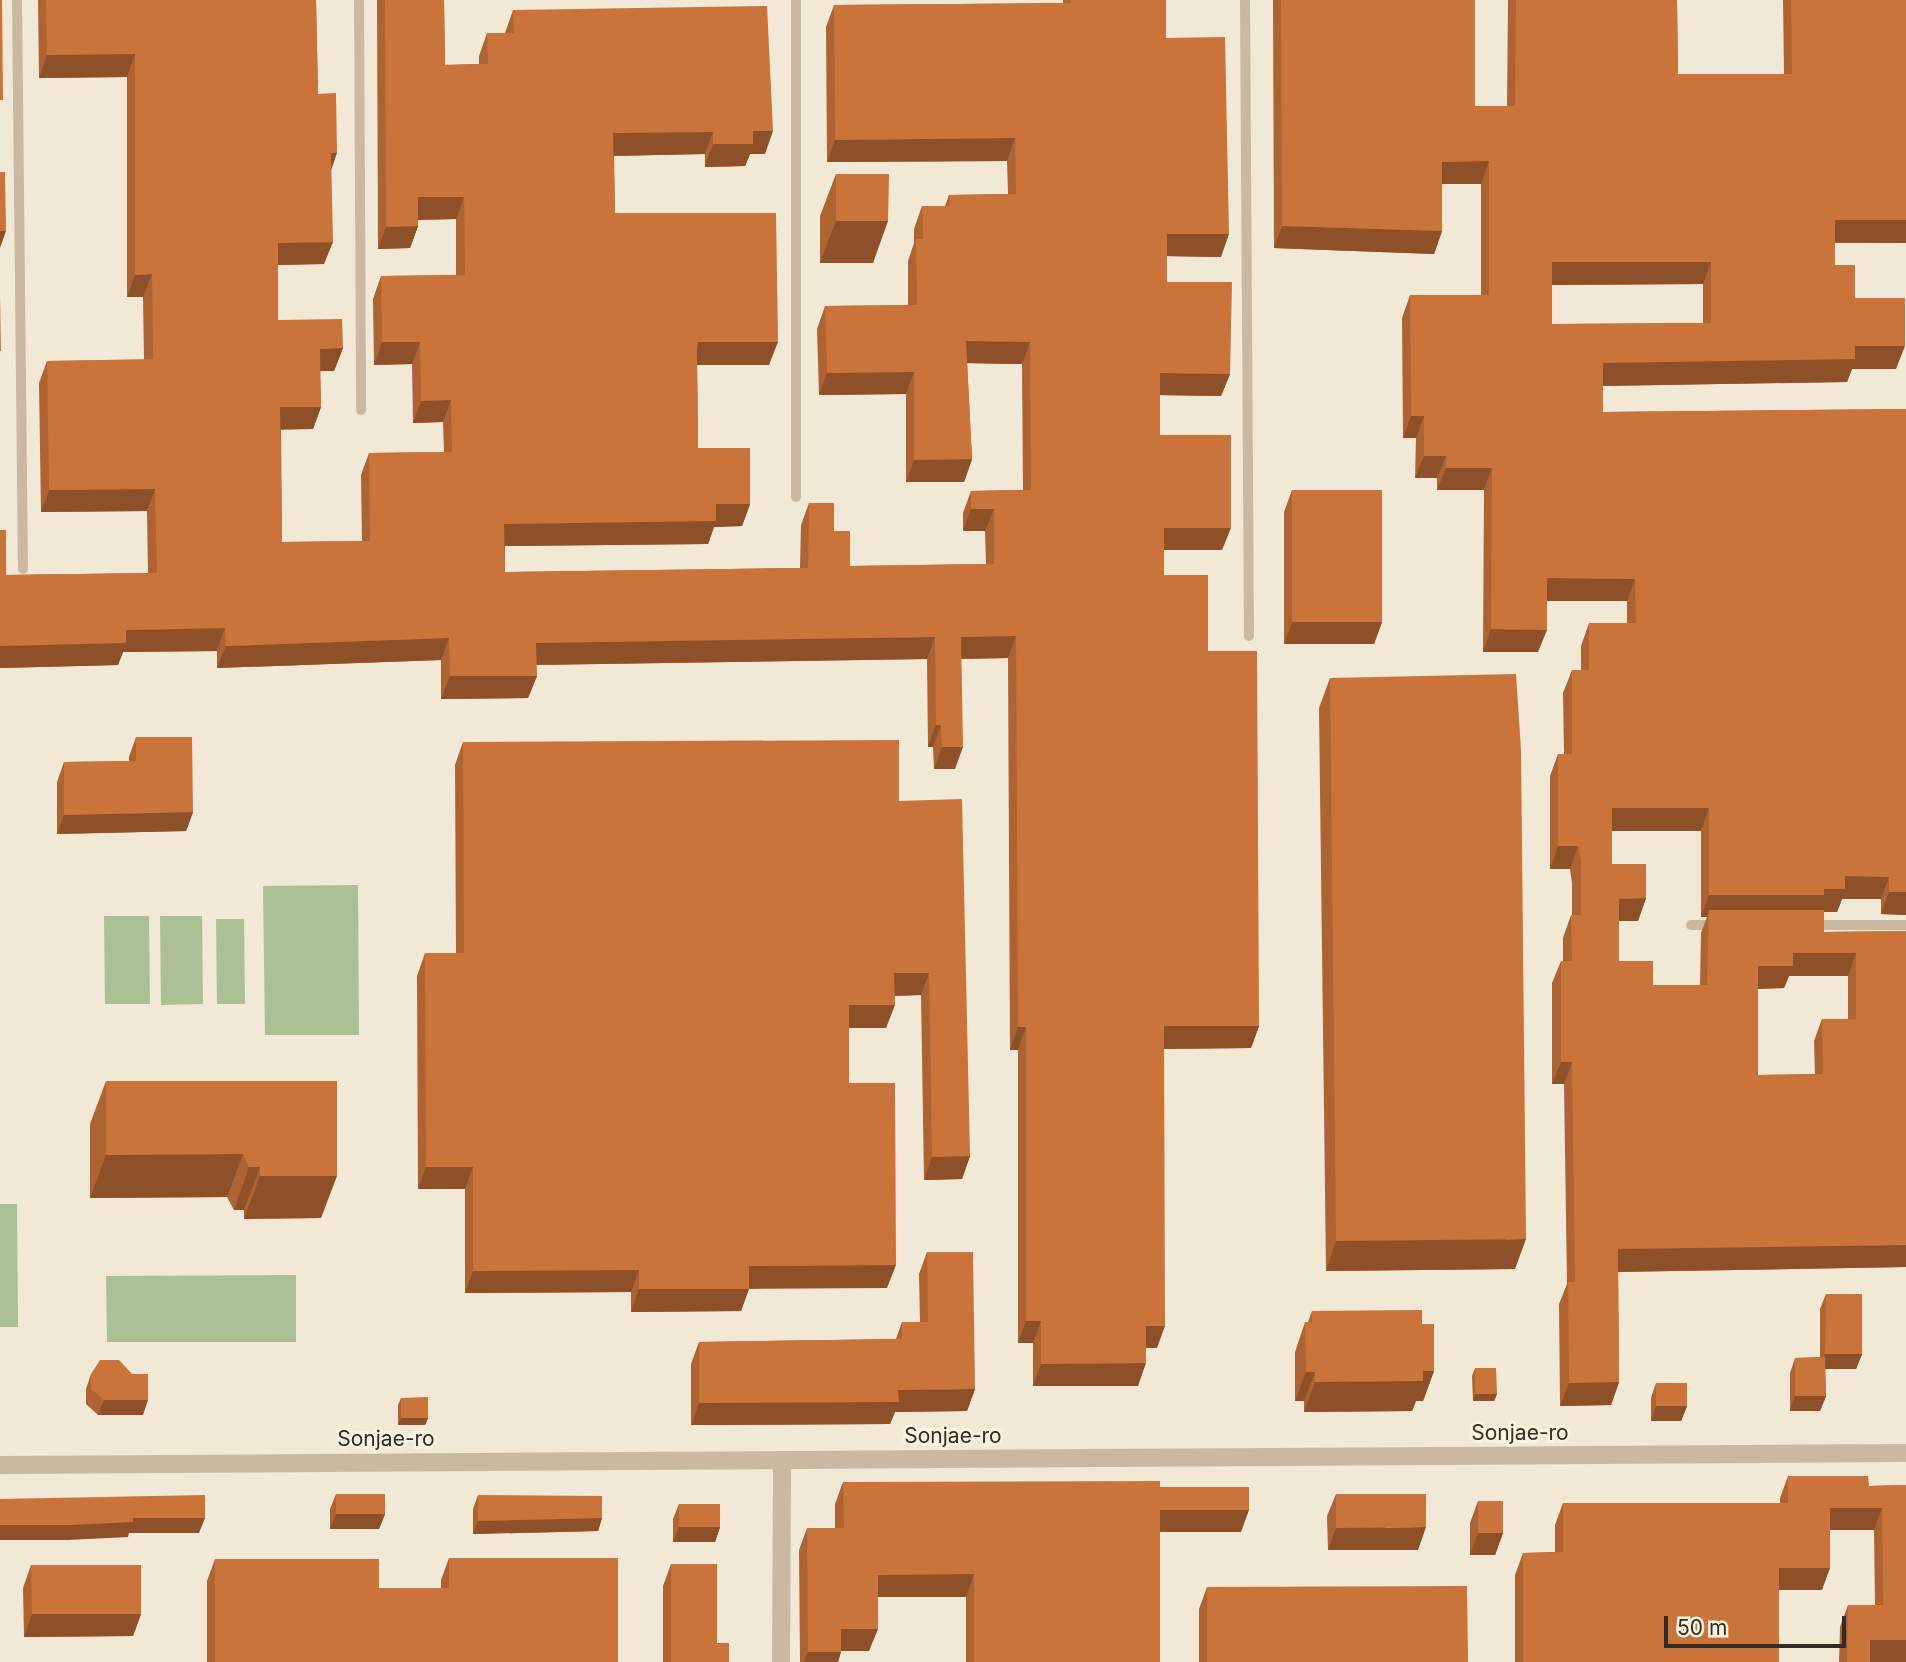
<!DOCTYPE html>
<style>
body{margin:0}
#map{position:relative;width:1906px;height:1662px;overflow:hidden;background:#f1e8d5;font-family:Inter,sans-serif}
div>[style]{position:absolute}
.green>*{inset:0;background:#abc095}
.service>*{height:10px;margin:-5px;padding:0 5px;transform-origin:5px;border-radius:5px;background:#c9b9a1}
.minor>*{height:18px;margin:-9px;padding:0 9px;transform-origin:9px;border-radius:9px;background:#c9b9a1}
.wall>*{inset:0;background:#ae6332}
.shaded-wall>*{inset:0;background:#8d5029}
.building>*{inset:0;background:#ca733a}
span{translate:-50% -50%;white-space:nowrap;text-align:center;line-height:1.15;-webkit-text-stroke:6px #f9f2e1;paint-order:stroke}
.street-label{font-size:21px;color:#332b24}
.scale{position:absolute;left:1664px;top:1616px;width:182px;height:32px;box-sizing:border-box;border:4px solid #332b24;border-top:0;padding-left:9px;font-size:21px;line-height:24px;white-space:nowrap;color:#332b24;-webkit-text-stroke:5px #f9f2e1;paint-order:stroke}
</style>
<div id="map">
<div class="green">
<i style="clip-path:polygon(358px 885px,359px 1035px,265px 1035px,263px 886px)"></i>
<i style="clip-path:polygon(104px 916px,149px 916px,150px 1004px,105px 1004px)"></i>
<i style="clip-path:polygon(160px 916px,202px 916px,203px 1004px,161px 1005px)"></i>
<i style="clip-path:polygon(216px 919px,244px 919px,245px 1004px,217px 1004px)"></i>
<i style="clip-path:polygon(0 1204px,17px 1204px,18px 1327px,0 1327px)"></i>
<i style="clip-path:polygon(296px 1275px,296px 1342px,107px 1342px,106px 1276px)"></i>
</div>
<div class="service">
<i style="left:17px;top:0;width:569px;rotate:89.4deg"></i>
<i style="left:359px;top:0;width:410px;rotate:89.7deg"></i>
<i style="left:796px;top:0;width:497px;rotate:90deg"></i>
<i style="left:1245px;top:0;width:636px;rotate:89.64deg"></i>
<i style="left:1691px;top:925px;width:27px"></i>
<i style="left:1811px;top:925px;width:95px"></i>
</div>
<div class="minor">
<i style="left:0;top:1465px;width:1906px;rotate:-0.36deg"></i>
<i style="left:781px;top:1662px;width:202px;rotate:-89.7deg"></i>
</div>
<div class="wall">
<i style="clip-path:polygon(38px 0,316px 0,318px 94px,331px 169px,324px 264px,278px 265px,278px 320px,343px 348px,334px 371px,320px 371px,321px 407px,313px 429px,281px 429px,282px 542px,362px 541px,361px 475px,369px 453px,444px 452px,443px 422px,413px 423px,412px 364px,374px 365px,373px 299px,381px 276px,456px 275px,456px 219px,418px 220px,418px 226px,410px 248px,378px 249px,377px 0,444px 0,445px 65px,479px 64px,479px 56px,487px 33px,505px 33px,513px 10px,765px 154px,750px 154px,745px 166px,705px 167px,705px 154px,614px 156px,615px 213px,769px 365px,697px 365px,698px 448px,750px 504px,742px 526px,714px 527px,708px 544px,505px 546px,505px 572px,800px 568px,801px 525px,809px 503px,834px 531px,850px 566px,986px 564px,985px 531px,963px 531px,963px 513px,971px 491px,1023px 490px,1022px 364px,967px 363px,972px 459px,964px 482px,906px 482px,906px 394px,819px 395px,817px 329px,825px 306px,908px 305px,908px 261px,914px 243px,914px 229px,922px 206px,945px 206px,949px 195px,1008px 194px,1007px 161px,827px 162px,826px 27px,834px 5px,1063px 3px,1063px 0,1166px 0,1166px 38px,1221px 257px,1167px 256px,1167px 282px,1230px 374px,1221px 396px,1160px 395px,1160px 435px,1222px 550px,1164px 550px,1164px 575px,1208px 651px,1259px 1026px,1251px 1048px,1164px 1049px,1157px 1348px,1146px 1348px,1138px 1386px,1033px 1386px,1033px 1343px,1018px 1343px,1018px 1050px,1010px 1050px,1008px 658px,961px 659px,955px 769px,934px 769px,933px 747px,928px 747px,927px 659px,536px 665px,537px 676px,528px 698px,441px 699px,441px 660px,217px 668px,217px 651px,123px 652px,118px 665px,0 668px,0 530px,6px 575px,148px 573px,147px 511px,41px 512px,39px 383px,47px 361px,144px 360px,143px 297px,127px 297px,127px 77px,39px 78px)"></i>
<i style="clip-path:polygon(evenodd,1273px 0,1475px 0,1475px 106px,1507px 106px,1508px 0,1677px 0,1678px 74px,1784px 74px,1783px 0,1906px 0,1906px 243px,1835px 243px,1835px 265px,1896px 369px,1852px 369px,1847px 382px,1603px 386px,1603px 412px,1906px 409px,1906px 915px,1881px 914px,1881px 899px,1842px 899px,1837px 912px,1824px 912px,1824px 932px,1906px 931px,1906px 1267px,1618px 1272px,1619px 1382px,1611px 1405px,1560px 1406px,1559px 1304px,1567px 1284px,1564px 1084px,1552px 1084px,1552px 983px,1561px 961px,1563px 961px,1563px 938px,1571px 915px,1572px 915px,1572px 883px,1570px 869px,1550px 869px,1550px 776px,1558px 754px,1564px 754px,1563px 693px,1572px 670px,1581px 670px,1581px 646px,1589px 623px,1627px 623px,1627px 601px,1547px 601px,1538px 652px,1483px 652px,1484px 490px,1437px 490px,1437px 478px,1415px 478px,1416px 438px,1403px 438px,1402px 318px,1410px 295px,1481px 295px,1481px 184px,1442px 184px,1442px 231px,1434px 254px,1274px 248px,1273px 0,1703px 284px,1703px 323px,1552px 324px,1552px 285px,1703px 284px,1273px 0,1612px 831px,1701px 831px,1701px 917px,1707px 917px,1701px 933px,1700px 985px,1653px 985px,1619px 961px,1619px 921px,1638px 921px,1646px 898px,1612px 864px,1612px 831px,1273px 0,1789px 976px,1848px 976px,1848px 1019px,1822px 1019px,1814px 1041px,1815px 1074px,1758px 1075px,1758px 989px,1784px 988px,1789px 976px)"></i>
<i style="clip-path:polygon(836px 174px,873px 263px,820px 263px,820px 216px)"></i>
<i style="clip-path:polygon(1292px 490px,1382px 622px,1374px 644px,1284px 644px,1284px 512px)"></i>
<i style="clip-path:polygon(1330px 678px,1515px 1269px,1326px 1271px,1319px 708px)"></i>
<i style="clip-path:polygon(136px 737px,193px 812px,186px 831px,57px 834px,57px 782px,64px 762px,129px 761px,129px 757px)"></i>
<i style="clip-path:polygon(463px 742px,899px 801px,970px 1156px,962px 1179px,924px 1180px,921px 995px,895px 996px,886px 1028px,849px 1028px,849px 1083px,887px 1288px,749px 1288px,741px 1311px,631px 1312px,631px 1292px,465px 1293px,465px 1189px,418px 1189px,417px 976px,425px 953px,456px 953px,455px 765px)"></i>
<i style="clip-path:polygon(106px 1081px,337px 1081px,321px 1218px,244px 1219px,244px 1210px,234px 1210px,227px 1197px,90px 1198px,90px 1124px)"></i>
<i style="clip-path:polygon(927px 1252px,975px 1389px,967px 1411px,895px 1412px,890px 1424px,691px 1425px,691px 1364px,699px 1342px,896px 1339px,902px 1322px,920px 1322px,919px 1274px)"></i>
<i style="clip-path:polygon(1826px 1294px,1862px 1354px,1856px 1369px,1825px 1369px,1826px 1396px,1820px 1411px,1790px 1411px,1790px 1373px,1795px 1358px,1820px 1357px,1820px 1309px)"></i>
<i style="clip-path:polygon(1312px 1311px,1422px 1324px,1434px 1371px,1423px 1401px,1416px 1401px,1412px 1411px,1304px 1412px,1304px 1401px,1295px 1401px,1295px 1352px,1305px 1322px,1308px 1322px)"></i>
<i style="clip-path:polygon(1475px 1368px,1497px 1394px,1494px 1401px,1473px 1401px,1472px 1376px)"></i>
<i style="clip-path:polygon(91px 1374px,143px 1415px,98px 1415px,86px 1404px,86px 1389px)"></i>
<i style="clip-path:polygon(1656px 1383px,1687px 1406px,1681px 1421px,1651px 1421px,1651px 1398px)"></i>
<i style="clip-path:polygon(401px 1398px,428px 1418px,425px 1425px,398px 1425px,398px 1405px)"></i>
<i style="clip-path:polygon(1788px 1476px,1869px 1486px,1906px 1485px,1906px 1662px,1839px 1662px,1840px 1627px,1848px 1605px,1875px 1605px,1874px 1530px,1830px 1530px,1822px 1590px,1779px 1590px,1779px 1662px,1515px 1662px,1515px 1575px,1523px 1553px,1555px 1552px,1555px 1525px,1563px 1503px,1780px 1503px,1780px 1498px)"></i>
<i style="clip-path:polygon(843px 1482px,1160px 1487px,1241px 1532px,1160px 1532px,1160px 1662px,966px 1662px,966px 1597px,878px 1597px,869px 1651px,841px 1651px,838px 1662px,800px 1662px,799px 1550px,807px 1528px,835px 1528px,835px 1504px)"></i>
<i style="clip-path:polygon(336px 1494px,385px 1514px,379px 1529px,330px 1529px,330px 1509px)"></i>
<i style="clip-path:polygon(1336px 1494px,1418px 1550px,1328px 1550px,1327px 1516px)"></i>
<i style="clip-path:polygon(478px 1495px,602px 1518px,598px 1531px,473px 1534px,473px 1509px)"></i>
<i style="clip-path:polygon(1478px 1501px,1503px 1533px,1495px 1555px,1470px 1555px,1470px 1523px)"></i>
<i style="clip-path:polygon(679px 1504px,720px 1527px,715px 1542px,673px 1542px,673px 1519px)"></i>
<i style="clip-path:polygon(449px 1558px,618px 1662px,207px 1662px,207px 1581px,215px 1559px,379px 1588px,441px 1588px,441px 1580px)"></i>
<i style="clip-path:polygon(671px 1564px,717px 1643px,729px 1662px,663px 1662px,663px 1586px)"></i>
<i style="clip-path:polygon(31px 1565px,141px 1614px,133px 1636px,24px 1637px,23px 1588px)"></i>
<i style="clip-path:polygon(1207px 1587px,1468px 1662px,1199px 1662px,1199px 1609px)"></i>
</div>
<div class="shaded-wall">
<i style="clip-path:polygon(135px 54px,127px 77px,39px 78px,47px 55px)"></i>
<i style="clip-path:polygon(753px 131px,773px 131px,765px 154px,750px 154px,745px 166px,705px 167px,713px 144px)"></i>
<i style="clip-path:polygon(713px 132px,705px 154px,605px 156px,613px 133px)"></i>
<i style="clip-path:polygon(1015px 138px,1007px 161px,827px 162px,835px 140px)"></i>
<i style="clip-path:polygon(331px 153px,337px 153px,329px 176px)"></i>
<i style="clip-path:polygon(1489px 161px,1481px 184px,1434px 184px,1442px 162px)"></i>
<i style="clip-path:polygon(418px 197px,464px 197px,456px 219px,410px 220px)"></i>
<i style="clip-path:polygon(1835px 220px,1906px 220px,1906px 243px,1827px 242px)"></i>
<i style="clip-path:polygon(836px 221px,888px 221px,873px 263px,820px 263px)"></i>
<i style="clip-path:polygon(418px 226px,410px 248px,378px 249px,386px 227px)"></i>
<i style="clip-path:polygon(1282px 226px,1442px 231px,1434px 254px,1274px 248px)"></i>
<i style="clip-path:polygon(0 231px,6px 231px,0 248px)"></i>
<i style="clip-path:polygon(1167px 234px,1229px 234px,1221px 257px,1159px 256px)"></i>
<i style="clip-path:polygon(333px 242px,324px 264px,270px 265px,278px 243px)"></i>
<i style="clip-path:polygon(1552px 262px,1711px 262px,1703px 284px,1544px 285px)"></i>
<i style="clip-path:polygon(152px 274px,143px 297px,127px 297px,135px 275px)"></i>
<i style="clip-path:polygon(966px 341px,1030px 342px,1022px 364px,958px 363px)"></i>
<i style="clip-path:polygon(382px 342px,420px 342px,412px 364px,374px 365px)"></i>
<i style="clip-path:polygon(698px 342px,778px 342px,769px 365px,690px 365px)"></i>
<i style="clip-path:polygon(1855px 346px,1905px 346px,1896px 369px,1852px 369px,1847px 382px,1595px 386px,1603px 363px)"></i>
<i style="clip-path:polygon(343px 348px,334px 371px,312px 371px,320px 349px)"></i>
<i style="clip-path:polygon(914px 372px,906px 394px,819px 395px,827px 373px)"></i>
<i style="clip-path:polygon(1160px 373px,1230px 374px,1221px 396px,1152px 395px)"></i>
<i style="clip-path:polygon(451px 400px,443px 422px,413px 423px,421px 401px)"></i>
<i style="clip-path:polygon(280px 407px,321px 407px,313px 429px,272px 430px)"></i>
<i style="clip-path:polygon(1411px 416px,1424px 416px,1416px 438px,1403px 438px)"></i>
<i style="clip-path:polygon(1424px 456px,1446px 456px,1437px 478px,1415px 478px)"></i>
<i style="clip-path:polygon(972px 459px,964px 482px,906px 482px,914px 460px)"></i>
<i style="clip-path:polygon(1446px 468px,1492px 468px,1484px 490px,1437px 490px)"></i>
<i style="clip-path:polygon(155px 489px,147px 511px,41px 512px,49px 490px)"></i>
<i style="clip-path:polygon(716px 504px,750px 504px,742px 526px,714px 527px,708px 544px,496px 546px,504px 524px)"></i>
<i style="clip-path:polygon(971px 509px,994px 509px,985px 531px,963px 531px)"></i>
<i style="clip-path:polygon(1164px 528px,1231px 528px,1222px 550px,1156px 550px)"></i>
<i style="clip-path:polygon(1547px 578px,1635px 579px,1627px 601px,1539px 601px)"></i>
<i style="clip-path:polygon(1292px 622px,1382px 622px,1374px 644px,1284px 644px)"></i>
<i style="clip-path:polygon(225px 628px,217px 651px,123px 652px,118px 665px,0 668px,0 646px,126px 630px)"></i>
<i style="clip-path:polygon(1491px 629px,1547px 630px,1538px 652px,1483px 652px)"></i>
<i style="clip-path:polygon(1016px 636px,1008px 658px,953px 659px,961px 637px)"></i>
<i style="clip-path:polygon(935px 637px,927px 659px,528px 665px,536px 643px)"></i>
<i style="clip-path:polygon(449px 638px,441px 660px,217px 668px,226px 646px)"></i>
<i style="clip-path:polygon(450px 676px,537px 676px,528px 698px,441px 699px)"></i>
<i style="clip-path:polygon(936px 725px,941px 725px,933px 747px,928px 747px)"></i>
<i style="clip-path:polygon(942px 747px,963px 747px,955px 769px,934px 769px)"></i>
<i style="clip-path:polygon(1612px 808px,1709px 808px,1701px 831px,1604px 831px)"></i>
<i style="clip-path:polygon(193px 812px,186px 831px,57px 834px,64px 815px)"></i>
<i style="clip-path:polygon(1558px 846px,1578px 846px,1570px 869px,1550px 869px)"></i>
<i style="clip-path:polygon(1845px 876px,1889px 877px,1881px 899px,1842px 899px,1837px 912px,1709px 910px,1707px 917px,1701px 917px,1709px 895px,1824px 889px)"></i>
<i style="clip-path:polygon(1889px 892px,1906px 892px,1906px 915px,1881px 914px)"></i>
<i style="clip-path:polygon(1646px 898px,1638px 921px,1611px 921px,1619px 899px)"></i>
<i style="clip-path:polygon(1793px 953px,1856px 953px,1848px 976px,1789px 976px,1784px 988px,1750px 989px,1758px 966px)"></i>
<i style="clip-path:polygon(894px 973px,929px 973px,921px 995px,886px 996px)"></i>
<i style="clip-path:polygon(849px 1005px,895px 1005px,886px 1028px,841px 1028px)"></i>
<i style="clip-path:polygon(1164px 1026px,1259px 1026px,1251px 1048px,1156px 1049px)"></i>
<i style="clip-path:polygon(1018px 1027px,1026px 1027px,1018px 1050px,1010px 1050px)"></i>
<i style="clip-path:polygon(1561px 1062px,1572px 1062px,1564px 1084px,1552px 1084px)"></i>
<i style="clip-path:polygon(243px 1154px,227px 1197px,90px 1198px,106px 1155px)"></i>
<i style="clip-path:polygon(970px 1156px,962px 1179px,924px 1180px,932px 1157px)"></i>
<i style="clip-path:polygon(249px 1167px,260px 1167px,244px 1210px,234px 1210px)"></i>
<i style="clip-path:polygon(426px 1167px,473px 1167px,465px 1189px,418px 1189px)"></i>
<i style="clip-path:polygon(260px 1176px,337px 1176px,321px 1218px,244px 1219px)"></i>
<i style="clip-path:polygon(1526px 1239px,1515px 1269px,1326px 1271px,1336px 1241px)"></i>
<i style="clip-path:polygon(1906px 1245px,1906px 1267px,1610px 1272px,1618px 1249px)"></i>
<i style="clip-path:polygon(896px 1265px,887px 1288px,741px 1289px,749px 1266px)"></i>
<i style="clip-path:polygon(639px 1270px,631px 1292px,465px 1293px,473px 1271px)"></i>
<i style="clip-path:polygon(639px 1289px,749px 1289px,741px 1311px,631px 1312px)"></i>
<i style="clip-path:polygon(1026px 1321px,1041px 1321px,1033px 1343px,1018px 1343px)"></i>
<i style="clip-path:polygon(1146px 1326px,1165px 1326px,1157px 1348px,1138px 1348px)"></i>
<i style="clip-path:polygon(1825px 1354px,1862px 1354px,1856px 1369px,1820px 1369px)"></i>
<i style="clip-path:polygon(1146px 1363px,1138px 1386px,1033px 1386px,1041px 1364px)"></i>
<i style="clip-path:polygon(1423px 1371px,1434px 1371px,1423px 1401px,1416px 1401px,1412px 1411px,1304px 1412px,1315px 1382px)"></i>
<i style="clip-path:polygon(1306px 1372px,1315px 1372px,1304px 1401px,1295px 1401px)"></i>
<i style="clip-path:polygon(1619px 1382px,1611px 1405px,1560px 1406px,1569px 1383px)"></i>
<i style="clip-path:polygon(975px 1389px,967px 1411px,895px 1412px,890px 1424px,691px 1425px,699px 1403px,898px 1390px)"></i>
<i style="clip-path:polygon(1475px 1394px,1497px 1394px,1494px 1401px,1473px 1401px)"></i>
<i style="clip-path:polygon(1795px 1396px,1826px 1396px,1820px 1411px,1790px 1411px)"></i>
<i style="clip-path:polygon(104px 1400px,148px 1400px,143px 1415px,98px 1415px)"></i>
<i style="clip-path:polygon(1656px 1406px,1687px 1406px,1681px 1421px,1651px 1421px)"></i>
<i style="clip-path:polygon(401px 1418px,428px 1418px,425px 1425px,398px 1425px)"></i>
<i style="clip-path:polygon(1830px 1508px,1882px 1508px,1874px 1530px,1822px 1530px)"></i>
<i style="clip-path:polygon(1160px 1510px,1249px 1510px,1241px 1532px,1152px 1532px)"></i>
<i style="clip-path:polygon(336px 1514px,385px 1514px,379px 1529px,330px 1529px)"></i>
<i style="clip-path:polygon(133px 1518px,205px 1518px,199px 1533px,129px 1533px,128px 1537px,68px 1540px,0 1540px,0 1525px)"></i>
<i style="clip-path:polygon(602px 1518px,598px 1531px,473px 1534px,478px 1521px)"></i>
<i style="clip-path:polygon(679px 1527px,720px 1527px,715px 1542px,673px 1542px)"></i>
<i style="clip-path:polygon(1426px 1527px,1418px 1550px,1328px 1550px,1336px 1528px)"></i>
<i style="clip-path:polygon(1478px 1533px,1503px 1533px,1495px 1555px,1470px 1555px)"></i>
<i style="clip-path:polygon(1779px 1568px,1830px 1568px,1822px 1590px,1771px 1590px)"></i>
<i style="clip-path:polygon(974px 1574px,966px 1597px,869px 1597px,878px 1575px)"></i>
<i style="clip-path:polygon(32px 1614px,141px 1614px,133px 1636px,24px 1637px)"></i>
<i style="clip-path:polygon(841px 1629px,878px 1629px,869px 1651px,833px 1651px)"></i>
<i style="clip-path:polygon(1870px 1640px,1906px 1640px,1906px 1662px,1862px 1662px)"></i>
<i style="clip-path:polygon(808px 1652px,841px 1652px,838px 1662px,804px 1662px)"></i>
</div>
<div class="building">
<i style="clip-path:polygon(0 0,2px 0,3px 100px,0 100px)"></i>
<i style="clip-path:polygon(46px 0,316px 0,318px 94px,336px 93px,337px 153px,331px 153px,333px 242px,278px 243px,278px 320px,342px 319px,343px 348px,320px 349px,321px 407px,280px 407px,282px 542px,370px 541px,369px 453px,452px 452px,451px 400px,421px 401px,420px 342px,382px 342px,381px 276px,465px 275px,464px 197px,418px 197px,418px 226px,386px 227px,385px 0,444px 0,445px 65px,488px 64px,487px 33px,514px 33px,513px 10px,767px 6px,773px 131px,753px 131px,753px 144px,713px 144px,713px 132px,613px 133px,615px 213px,776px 213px,778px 342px,698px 342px,697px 350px,698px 448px,750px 448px,750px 504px,716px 504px,716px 521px,504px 524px,505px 572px,808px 568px,809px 503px,834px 503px,834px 531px,850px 531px,850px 566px,994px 564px,994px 509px,971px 509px,971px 491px,1031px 490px,1030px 342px,966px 341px,972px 459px,914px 460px,914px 372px,827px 373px,825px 306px,917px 305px,916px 239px,923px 239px,922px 206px,950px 206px,949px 195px,1016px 194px,1015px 138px,835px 140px,834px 5px,1071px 3px,1071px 0,1166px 0,1166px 38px,1225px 37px,1229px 234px,1167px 234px,1167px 282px,1232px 282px,1230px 374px,1160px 373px,1160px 435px,1231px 435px,1231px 528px,1164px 528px,1164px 575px,1208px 575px,1208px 651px,1257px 651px,1259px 1026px,1164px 1026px,1165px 1326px,1146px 1326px,1146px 1363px,1041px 1364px,1041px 1321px,1026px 1321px,1026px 1027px,1018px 1027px,1016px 636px,961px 637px,963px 747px,942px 747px,941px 725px,936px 725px,935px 637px,536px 643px,537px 676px,450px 676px,449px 638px,226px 646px,225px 628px,126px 630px,126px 643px,0 646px,0 530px,6px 530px,6px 575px,157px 573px,155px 489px,49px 490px,47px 361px,153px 359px,152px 274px,135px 275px,135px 54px,47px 55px)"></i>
<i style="clip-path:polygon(evenodd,1281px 0,1475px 0,1475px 106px,1515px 106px,1516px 0,1677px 0,1678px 74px,1792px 74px,1791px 0,1906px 0,1906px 220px,1835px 220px,1835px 265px,1855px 265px,1855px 298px,1905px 298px,1905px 346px,1855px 346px,1855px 359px,1603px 363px,1603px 412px,1906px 409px,1906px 892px,1889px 892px,1889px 877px,1845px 876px,1845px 889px,1824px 889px,1824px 895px,1709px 895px,1709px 808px,1612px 808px,1612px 864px,1646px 864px,1646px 898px,1619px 899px,1619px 961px,1653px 961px,1653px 985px,1707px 985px,1709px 910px,1824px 910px,1824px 932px,1906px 931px,1906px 1245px,1618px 1249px,1619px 1382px,1569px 1383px,1568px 1282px,1575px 1282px,1572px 1062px,1561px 1062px,1561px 961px,1572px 961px,1571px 915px,1581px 915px,1581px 860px,1578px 846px,1558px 846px,1558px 754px,1572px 754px,1572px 670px,1589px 670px,1589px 623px,1636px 623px,1635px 579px,1547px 578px,1547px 630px,1491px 629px,1492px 468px,1446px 468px,1446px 456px,1424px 456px,1424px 416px,1411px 416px,1410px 295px,1489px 295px,1489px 161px,1442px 162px,1442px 231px,1282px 226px,1281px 0,1552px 262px,1711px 262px,1711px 323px,1552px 324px,1552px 262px,1281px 0,1793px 953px,1856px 953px,1856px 1019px,1822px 1019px,1823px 1074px,1758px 1075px,1758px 966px,1793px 966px,1793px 953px)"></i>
<i style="clip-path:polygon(0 172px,5px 172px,6px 231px,0 231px)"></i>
<i style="clip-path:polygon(836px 174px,889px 174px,888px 221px,836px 221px)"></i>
<i style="clip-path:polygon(0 294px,1px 351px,0 351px)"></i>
<i style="clip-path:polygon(1292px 490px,1382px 490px,1382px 622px,1292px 622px)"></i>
<i style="clip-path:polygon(1516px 674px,1521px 750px,1526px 1239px,1336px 1241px,1330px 678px)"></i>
<i style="clip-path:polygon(136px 737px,192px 737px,193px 812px,64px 815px,64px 762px,136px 761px)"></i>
<i style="clip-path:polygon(899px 740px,899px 801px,962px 799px,970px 1156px,932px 1157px,929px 973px,894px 973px,895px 1005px,849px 1005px,849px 1083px,895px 1083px,896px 1265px,749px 1266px,749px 1289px,639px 1289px,639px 1270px,473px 1271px,473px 1167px,426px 1167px,425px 953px,464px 953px,463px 742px)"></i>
<i style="clip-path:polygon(106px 1081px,337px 1081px,337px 1176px,260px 1176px,260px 1167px,249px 1167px,243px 1154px,106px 1155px)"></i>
<i style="clip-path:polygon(927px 1252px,973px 1252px,975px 1389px,898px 1390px,899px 1402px,699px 1403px,699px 1342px,902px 1339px,902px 1322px,928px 1322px)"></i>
<i style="clip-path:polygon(1826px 1294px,1862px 1294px,1862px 1354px,1825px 1354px)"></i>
<i style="clip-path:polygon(1422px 1310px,1422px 1324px,1434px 1324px,1434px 1371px,1423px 1371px,1423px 1381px,1315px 1382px,1315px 1372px,1306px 1372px,1305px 1322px,1312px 1322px,1312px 1311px)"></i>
<i style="clip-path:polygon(1825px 1357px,1826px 1396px,1795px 1396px,1795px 1358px)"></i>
<i style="clip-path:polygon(100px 1360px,119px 1360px,132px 1374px,148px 1374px,148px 1400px,104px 1400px,91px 1389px,91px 1374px)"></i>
<i style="clip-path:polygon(1475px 1368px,1496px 1368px,1497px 1394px,1475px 1394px)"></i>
<i style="clip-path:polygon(1656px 1383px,1687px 1383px,1687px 1406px,1656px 1406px)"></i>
<i style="clip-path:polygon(428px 1397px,428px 1418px,401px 1418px,401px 1398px)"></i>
<i style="clip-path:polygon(1788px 1476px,1868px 1476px,1869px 1486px,1906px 1485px,1906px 1640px,1870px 1640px,1870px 1662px,1847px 1662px,1848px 1605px,1883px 1605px,1882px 1508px,1830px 1508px,1830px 1568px,1779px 1568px,1779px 1662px,1523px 1662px,1523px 1553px,1563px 1552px,1563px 1503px,1788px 1503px)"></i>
<i style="clip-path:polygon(1160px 1481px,1160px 1487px,1249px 1487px,1249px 1510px,1160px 1510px,1160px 1662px,974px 1662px,974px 1574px,878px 1575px,878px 1629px,841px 1629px,841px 1652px,808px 1652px,807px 1528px,844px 1528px,843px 1482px)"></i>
<i style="clip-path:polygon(336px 1494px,385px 1494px,385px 1514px,336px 1514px)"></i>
<i style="clip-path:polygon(1336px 1494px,1426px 1494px,1426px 1527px,1336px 1528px)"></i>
<i style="clip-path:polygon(205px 1495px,205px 1518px,133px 1518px,133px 1522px,73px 1525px,0 1525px,0 1499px)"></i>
<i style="clip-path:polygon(478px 1495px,602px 1496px,602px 1518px,478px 1521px)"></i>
<i style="clip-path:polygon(1478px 1501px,1503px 1501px,1503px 1533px,1478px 1533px)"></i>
<i style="clip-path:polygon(679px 1504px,720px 1504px,720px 1527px,679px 1527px)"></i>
<i style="clip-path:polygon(449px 1558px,618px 1558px,618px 1662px,215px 1662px,215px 1559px,379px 1559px,379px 1588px,449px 1588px)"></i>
<i style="clip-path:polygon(671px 1564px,717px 1564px,717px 1643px,729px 1643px,729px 1662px,671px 1662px)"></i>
<i style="clip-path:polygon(31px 1565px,141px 1565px,141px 1614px,32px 1614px)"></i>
<i style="clip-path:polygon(1467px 1586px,1468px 1662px,1207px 1662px,1207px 1587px)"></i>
</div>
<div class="street-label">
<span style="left:1520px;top:1433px">Sonjae-ro</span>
<span style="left:953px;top:1436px">Sonjae-ro</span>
<span style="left:386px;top:1439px">Sonjae-ro</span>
</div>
<div class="scale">50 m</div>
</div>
